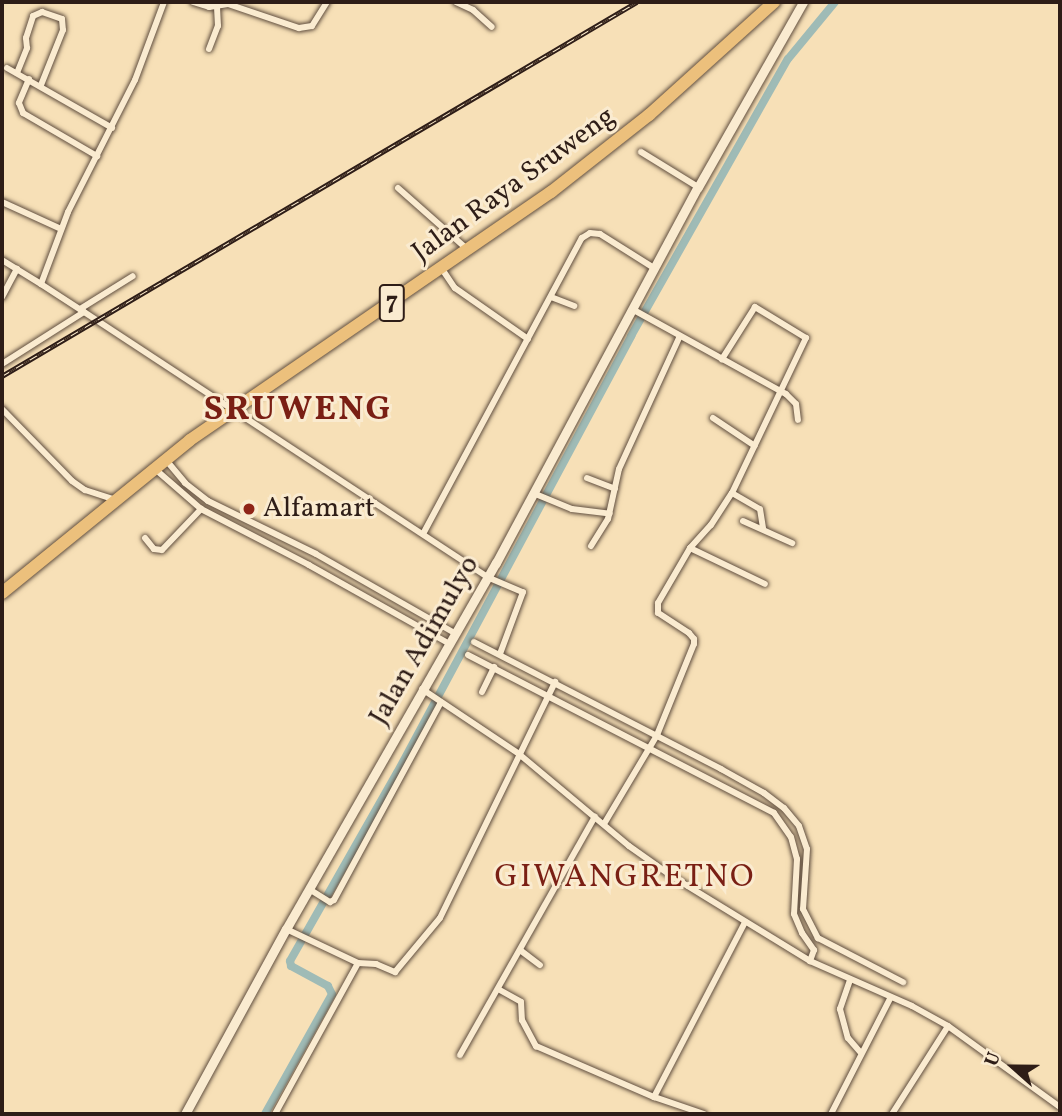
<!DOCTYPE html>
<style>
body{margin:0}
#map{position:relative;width:1062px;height:1116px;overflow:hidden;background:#f7e0b7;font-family:Vollkorn,serif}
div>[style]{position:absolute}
.canal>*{height:8px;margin:-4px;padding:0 4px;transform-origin:4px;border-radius:4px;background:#9fbbb6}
.roads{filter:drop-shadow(0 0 2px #604e3f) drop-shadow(0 0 2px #604e3f)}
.street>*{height:6px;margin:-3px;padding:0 3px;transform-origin:3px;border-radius:3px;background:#faebd0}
.secondary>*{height:9px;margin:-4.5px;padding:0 4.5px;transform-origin:4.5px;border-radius:4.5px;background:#faebd0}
.highway>*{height:12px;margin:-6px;padding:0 6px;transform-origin:6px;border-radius:6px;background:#ecc07c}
.rail>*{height:5px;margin-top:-2.5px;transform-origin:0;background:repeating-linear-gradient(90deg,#faebd0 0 8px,#2e1d17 0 16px);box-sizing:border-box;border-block:2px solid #2e1d17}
.dots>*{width:19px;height:19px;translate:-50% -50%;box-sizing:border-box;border:4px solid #faebd0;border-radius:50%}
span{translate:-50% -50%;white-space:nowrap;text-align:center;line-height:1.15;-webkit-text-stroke:6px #faebd0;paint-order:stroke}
.shield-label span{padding:2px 5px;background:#faebd0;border:2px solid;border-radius:5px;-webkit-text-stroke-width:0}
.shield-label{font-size:26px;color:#2e1d17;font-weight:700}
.street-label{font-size:28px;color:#2e1d17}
.poi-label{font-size:28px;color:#2e1d17}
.left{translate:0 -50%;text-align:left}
.quarter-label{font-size:32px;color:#7a1f14;letter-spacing:2px}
.district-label{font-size:35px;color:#7a1f14;font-weight:700;letter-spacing:2px}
.frame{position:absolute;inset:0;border:4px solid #2e1d17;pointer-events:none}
.north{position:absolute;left:978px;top:1032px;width:70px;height:70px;-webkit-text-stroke:5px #faebd0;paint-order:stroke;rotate:291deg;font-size:19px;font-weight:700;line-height:28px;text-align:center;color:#2e1d17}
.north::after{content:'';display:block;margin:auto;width:24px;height:32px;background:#2e1d17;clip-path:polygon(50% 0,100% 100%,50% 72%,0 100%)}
</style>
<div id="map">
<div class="canal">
<i style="left:265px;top:1114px;width:137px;rotate:-60.8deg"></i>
<i style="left:332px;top:994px;width:9px;rotate:-117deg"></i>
<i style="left:328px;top:986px;width:42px;rotate:-151.6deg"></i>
<i style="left:291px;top:966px;width:5px;rotate:-101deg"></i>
<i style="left:290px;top:961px;width:216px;rotate:-60.4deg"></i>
<i style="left:397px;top:773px;width:496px;rotate:-61.8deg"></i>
<i style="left:631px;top:336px;width:318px;rotate:-60.5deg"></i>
<i style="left:788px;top:59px;width:74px;rotate:-50.5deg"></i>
</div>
<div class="roads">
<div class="street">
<i style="left:193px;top:2px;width:17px;rotate:17deg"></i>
<i style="left:209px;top:7px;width:19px;rotate:-9deg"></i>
<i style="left:228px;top:4px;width:75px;rotate:18.7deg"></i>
<i style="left:299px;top:28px;width:13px;rotate:-9deg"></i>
<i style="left:312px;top:26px;width:28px;rotate:-58deg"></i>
<i style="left:456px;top:2px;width:19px;rotate:25deg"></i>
<i style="left:473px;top:10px;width:25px;rotate:42deg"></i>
<i style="left:209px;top:49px;width:25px;rotate:-69deg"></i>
<i style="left:218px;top:26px;width:19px;rotate:-93deg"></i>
<i style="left:7px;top:68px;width:121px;rotate:29.7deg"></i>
<i style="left:17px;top:73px;width:27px;rotate:-68deg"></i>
<i style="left:27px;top:48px;width:10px;rotate:-96deg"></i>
<i style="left:26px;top:38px;width:23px;rotate:-72deg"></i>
<i style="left:33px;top:16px;width:10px;rotate:-24deg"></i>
<i style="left:42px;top:12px;width:21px;rotate:19deg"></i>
<i style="left:62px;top:19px;width:11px;rotate:85deg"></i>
<i style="left:63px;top:30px;width:59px;rotate:111.8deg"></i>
<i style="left:29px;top:79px;width:26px;rotate:113deg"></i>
<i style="left:19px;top:103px;width:11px;rotate:68deg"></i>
<i style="left:23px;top:113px;width:86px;rotate:30.2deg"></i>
<i style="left:641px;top:152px;width:67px;rotate:31.6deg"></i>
<i style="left:398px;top:188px;width:94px;rotate:41.5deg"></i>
<i style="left:2px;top:202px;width:65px;rotate:24.6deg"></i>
<i style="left:2px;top:260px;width:46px;rotate:31.6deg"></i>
<i style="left:442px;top:269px;width:23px;rotate:56deg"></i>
<i style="left:455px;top:288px;width:89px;rotate:34.9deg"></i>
<i style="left:2px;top:297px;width:32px;rotate:-62deg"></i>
<i style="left:551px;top:297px;width:25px;rotate:21deg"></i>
<i style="left:80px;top:309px;width:62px;rotate:-31.9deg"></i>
<i style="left:632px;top:309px;width:176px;rotate:28.9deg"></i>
<i style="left:786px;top:394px;width:14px;rotate:45deg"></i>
<i style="left:796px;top:404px;width:16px;rotate:83deg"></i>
<i style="left:84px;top:312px;width:51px;rotate:-146.9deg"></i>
<i style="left:41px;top:284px;width:77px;rotate:-69.4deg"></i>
<i style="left:68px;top:212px;width:148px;rotate:-63.1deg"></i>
<i style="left:135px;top:80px;width:83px;rotate:-69.6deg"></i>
<i style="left:2px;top:364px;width:97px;rotate:-32.4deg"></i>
<i style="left:84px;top:312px;width:482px;rotate:33.3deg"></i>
<i style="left:487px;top:577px;width:39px;rotate:23deg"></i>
<i style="left:523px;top:592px;width:66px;rotate:110.4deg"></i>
<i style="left:2px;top:409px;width:100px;rotate:45.8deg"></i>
<i style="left:72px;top:481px;width:16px;rotate:35deg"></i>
<i style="left:85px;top:490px;width:32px;rotate:18deg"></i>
<i style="left:713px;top:418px;width:50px;rotate:33.7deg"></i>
<i style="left:166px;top:460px;width:30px;rotate:50deg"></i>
<i style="left:185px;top:483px;width:29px;rotate:38deg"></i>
<i style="left:208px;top:501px;width:120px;rotate:26.1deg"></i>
<i style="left:316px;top:554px;width:161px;rotate:29.7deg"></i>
<i style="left:155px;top:469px;width:61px;rotate:41deg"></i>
<i style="left:201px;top:509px;width:122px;rotate:27.4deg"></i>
<i style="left:309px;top:565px;width:162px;rotate:29.3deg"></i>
<i style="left:587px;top:478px;width:30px;rotate:21deg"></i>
<i style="left:533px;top:493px;width:42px;rotate:22.3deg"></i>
<i style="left:572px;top:509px;width:38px;rotate:7deg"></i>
<i style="left:732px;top:493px;width:32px;rotate:30deg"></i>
<i style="left:760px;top:509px;width:20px;rotate:81deg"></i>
<i style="left:743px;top:521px;width:54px;rotate:24.2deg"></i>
<i style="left:423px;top:534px;width:336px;rotate:-61.8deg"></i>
<i style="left:582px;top:238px;width:9px;rotate:-32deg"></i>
<i style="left:590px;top:233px;width:10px;rotate:6deg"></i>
<i style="left:600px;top:234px;width:64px;rotate:32.2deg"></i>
<i style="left:145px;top:538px;width:14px;rotate:51deg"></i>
<i style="left:154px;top:549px;width:8px;rotate:7deg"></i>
<i style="left:162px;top:550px;width:57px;rotate:-46.4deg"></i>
<i style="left:591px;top:546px;width:32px;rotate:-58deg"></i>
<i style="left:608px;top:519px;width:51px;rotate:-77.6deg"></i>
<i style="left:619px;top:469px;width:146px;rotate:-65.4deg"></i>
<i style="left:690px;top:548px;width:83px;rotate:25.6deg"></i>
<i style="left:474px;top:642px;width:278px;rotate:27.2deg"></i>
<i style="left:721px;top:769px;width:49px;rotate:29.2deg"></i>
<i style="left:764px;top:793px;width:25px;rotate:37deg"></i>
<i style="left:784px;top:808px;width:23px;rotate:50deg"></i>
<i style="left:799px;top:826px;width:24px;rotate:71deg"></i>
<i style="left:807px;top:849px;width:60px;rotate:93.8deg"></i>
<i style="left:803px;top:909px;width:33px;rotate:63deg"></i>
<i style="left:818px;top:938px;width:96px;rotate:27.4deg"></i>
<i style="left:468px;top:655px;width:344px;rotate:27.3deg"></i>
<i style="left:774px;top:813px;width:29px;rotate:55deg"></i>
<i style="left:791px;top:837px;width:23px;rotate:75deg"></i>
<i style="left:797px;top:859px;width:55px;rotate:93.1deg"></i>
<i style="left:794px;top:914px;width:21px;rotate:67deg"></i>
<i style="left:802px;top:933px;width:21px;rotate:55deg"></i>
<i style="left:814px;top:950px;width:12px;rotate:110deg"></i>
<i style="left:422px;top:689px;width:117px;rotate:33.8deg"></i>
<i style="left:519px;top:754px;width:143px;rotate:39.9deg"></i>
<i style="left:629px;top:846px;width:54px;rotate:35.2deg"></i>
<i style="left:673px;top:877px;width:161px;rotate:31.5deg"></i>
<i style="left:810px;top:961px;width:111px;rotate:23.8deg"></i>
<i style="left:912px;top:1006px;width:41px;rotate:29.1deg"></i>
<i style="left:948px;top:1026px;width:138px;rotate:35.9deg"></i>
<i style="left:482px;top:692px;width:28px;rotate:-64deg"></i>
<i style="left:604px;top:824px;width:104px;rotate:-59.2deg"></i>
<i style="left:657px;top:735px;width:98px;rotate:-67.9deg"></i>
<i style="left:694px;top:644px;width:5px;rotate:-90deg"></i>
<i style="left:694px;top:639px;width:8px;rotate:-130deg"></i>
<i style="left:689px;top:633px;width:37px;rotate:-147deg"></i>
<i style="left:658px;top:613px;width:10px;rotate:-90deg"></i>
<i style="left:658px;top:603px;width:64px;rotate:-59.8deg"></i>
<i style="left:690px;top:548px;width:31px;rotate:-48deg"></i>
<i style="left:711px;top:525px;width:38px;rotate:-57deg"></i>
<i style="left:732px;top:493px;width:172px;rotate:-64.5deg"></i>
<i style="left:806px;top:338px;width:60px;rotate:-148.7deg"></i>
<i style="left:755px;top:307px;width:62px;rotate:122.4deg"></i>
<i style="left:309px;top:889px;width:25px;rotate:32deg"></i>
<i style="left:330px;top:902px;width:4px;rotate:-27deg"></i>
<i style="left:334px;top:900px;width:225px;rotate:-61.6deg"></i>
<i style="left:520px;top:950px;width:25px;rotate:37deg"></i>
<i style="left:358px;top:963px;width:18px;rotate:3deg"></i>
<i style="left:376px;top:964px;width:21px;rotate:23deg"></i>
<i style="left:395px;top:972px;width:70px;rotate:-50.2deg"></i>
<i style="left:440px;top:918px;width:263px;rotate:-64deg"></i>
<i style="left:850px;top:980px;width:31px;rotate:109deg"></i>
<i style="left:840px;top:1009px;width:30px;rotate:75deg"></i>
<i style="left:848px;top:1038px;width:20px;rotate:49deg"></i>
<i style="left:498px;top:989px;width:26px;rotate:29deg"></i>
<i style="left:521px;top:1002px;width:18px;rotate:87deg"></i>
<i style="left:522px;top:1020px;width:30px;rotate:62deg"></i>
<i style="left:536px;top:1046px;width:129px;rotate:23.4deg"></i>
<i style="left:460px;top:1055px;width:274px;rotate:-60.5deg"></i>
<i style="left:275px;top:1114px;width:172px;rotate:-61.2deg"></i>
<i style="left:358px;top:963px;width:80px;rotate:-154.7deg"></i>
<i style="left:704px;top:1114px;width:53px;rotate:-161.2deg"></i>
<i style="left:654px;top:1097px;width:197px;rotate:-62.5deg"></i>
<i style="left:831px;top:1114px;width:131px;rotate:-62.9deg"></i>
<i style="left:892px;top:1114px;width:104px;rotate:-57.5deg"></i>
</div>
<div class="secondary">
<i style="left:185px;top:1114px;width:211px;rotate:-61.4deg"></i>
<i style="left:286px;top:929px;width:422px;rotate:-60.2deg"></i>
<i style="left:496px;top:563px;width:427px;rotate:-61.8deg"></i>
<i style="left:698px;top:187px;width:213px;rotate:-60.4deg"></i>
</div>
<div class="highway">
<i style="left:2px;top:593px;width:242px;rotate:-39.1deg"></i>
<i style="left:190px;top:440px;width:438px;rotate:-34.5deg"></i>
<i style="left:551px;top:192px;width:125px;rotate:-38.2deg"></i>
<i style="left:649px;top:115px;width:169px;rotate:-42.1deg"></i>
</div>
</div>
<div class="rail">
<i style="left:2px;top:376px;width:737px;rotate:-30.5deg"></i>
</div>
<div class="dots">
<i style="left:249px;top:509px;background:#8f2418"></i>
</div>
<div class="shield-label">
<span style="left:392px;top:303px">7</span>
</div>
<div class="street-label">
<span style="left:514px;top:185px;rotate:-36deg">Jalan Raya Sruweng</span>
<span style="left:425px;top:641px;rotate:-60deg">Jalan Adimulyo</span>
</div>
<div class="poi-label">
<span class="left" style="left:263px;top:509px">Alfamart</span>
</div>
<div class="quarter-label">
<span style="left:625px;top:878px">GIWANGRETNO</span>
</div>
<div class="district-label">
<span style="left:298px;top:410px">SRUWENG</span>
</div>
<div class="frame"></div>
<div class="north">U</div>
</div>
